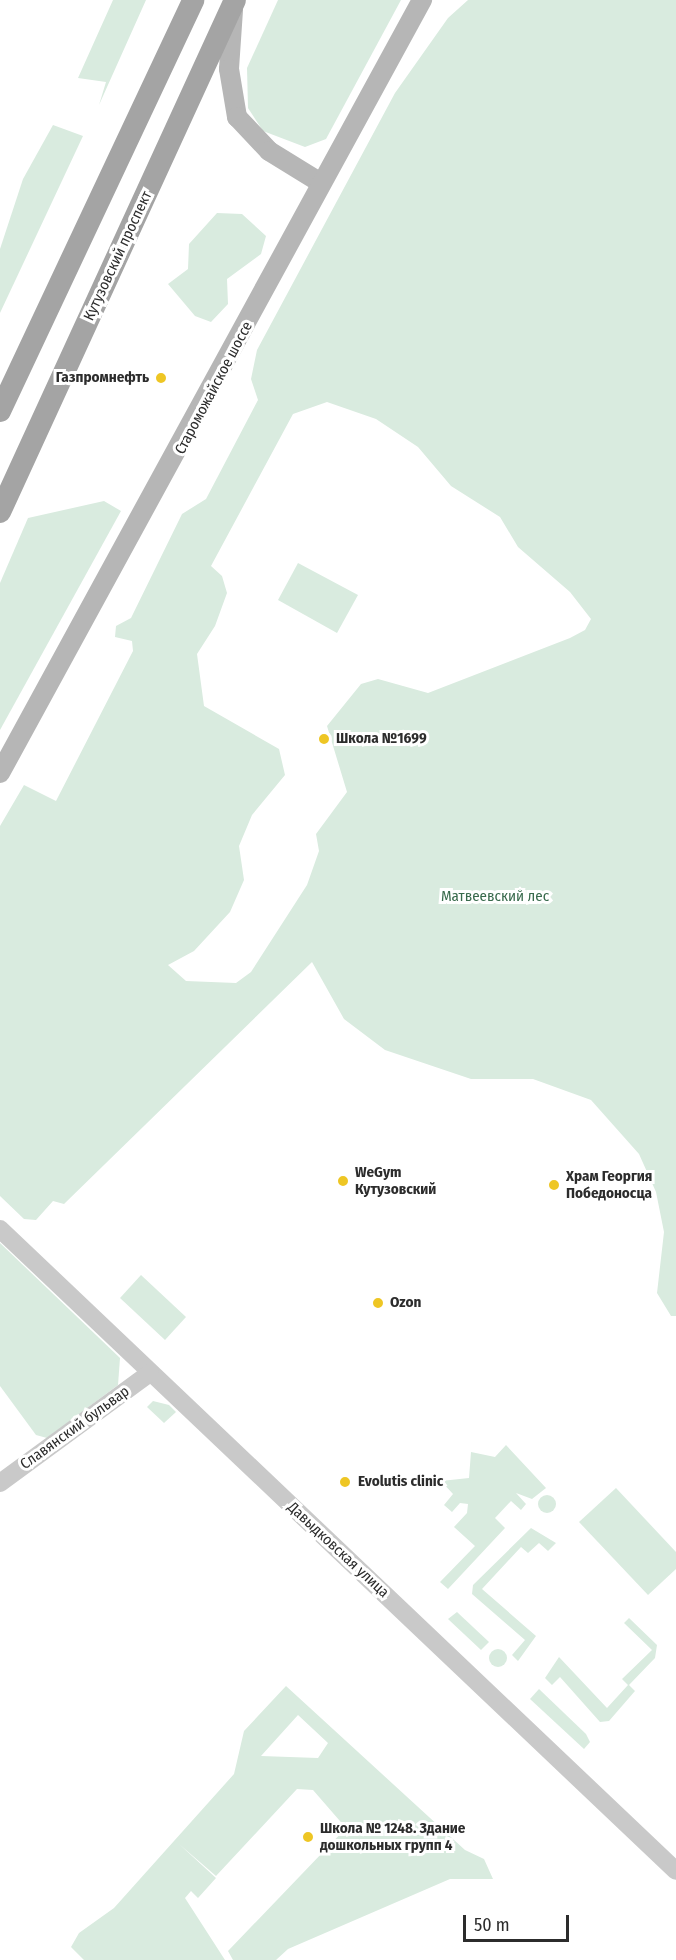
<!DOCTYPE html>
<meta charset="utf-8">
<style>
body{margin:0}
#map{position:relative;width:676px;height:1960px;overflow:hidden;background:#fff;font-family:"Fira Sans Condensed",sans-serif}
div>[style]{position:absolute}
.green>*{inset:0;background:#d9ebdf}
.round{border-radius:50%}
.tertiary>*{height:18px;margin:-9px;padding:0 9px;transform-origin:9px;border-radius:9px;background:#c9c9c9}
.secondary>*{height:20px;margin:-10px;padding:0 10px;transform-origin:10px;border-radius:10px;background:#b6b6b6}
.primary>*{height:22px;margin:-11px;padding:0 11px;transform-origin:11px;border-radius:11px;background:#a4a4a4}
.dots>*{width:16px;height:16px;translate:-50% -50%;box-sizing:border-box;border:3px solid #fff;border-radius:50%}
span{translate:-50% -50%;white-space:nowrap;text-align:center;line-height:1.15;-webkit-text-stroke:6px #fff;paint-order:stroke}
.street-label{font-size:15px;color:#2c2c2c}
.poi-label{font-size:15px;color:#2c2c2c;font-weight:700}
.right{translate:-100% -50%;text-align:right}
.left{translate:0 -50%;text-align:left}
.park-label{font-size:15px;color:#386a4c}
.scale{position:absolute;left:463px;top:1915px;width:106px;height:27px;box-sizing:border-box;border:3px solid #2c2c2c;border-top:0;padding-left:8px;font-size:18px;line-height:21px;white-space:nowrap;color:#2c2c2c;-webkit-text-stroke:4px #fff;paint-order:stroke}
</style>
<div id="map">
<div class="green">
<i style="clip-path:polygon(113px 0,146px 0,99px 105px,106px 82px,78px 78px)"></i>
<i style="clip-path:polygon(278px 0,401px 0,326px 139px,305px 147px,263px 131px,248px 108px,247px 68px)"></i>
<i style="clip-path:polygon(evenodd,468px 0,676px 0,676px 1316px,671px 1316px,657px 1293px,664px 1232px,656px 1192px,639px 1154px,591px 1100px,533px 1079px,471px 1079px,385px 1050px,344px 1019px,312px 962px,64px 1204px,53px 1201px,36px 1220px,24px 1219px,0 1196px,0 826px,24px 785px,56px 801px,133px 651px,132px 641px,115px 637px,116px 626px,131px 618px,182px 514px,206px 499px,258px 400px,251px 379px,257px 350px,395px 93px,448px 18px,468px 0,327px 402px,376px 419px,418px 447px,451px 486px,500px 517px,518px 547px,570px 592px,591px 619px,585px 630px,570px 638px,428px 693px,378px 679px,361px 684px,327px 726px,347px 792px,316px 834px,319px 851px,307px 885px,251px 972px,236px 983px,186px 981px,168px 965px,194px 951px,230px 912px,244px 880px,239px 846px,252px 815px,285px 775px,279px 749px,204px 706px,197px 654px,215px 626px,227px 593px,222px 576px,211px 566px,293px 414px,327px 402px)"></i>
<i style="clip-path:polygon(53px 125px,83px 136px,0 313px,0 249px,23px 179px)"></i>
<i style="clip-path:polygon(217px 213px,242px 214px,266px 236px,261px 254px,227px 279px,228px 304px,211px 322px,195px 316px,168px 284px,188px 269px,189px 244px)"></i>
<i style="clip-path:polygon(104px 501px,121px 511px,0 730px,0 583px,28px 518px)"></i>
<i style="clip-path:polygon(298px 563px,358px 595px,337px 633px,278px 600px)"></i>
<i style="clip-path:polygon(0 1243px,120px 1358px,118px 1385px,47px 1438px,36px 1435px,0 1386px)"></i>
<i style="clip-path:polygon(141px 1275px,186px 1317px,165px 1340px,120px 1298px)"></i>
<i style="clip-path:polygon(153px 1401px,169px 1405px,176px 1412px,164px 1423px,147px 1407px)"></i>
<i style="clip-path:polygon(506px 1445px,546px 1488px,532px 1499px,516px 1493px,526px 1504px,521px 1510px,511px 1501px,495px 1518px,505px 1528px,448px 1589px,440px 1582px,475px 1546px,454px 1527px,467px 1513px,468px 1504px,460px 1503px,452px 1512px,444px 1505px,453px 1494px,441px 1481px,469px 1478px,471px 1452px,495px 1457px)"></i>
<i style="clip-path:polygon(616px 1488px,676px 1552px,676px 1569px,648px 1595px,579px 1522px)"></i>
<i class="round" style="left:538px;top:1495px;width:18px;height:18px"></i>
<i style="clip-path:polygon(531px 1528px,556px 1543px,548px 1551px,539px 1543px,528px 1553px,521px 1547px,482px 1589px,536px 1636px,518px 1661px,512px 1655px,525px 1640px,472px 1594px,473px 1585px)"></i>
<i style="clip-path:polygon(457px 1612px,489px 1642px,481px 1650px,448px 1619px)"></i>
<i style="clip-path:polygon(629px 1618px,657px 1645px,655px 1658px,629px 1685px,635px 1691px,609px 1721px,600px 1722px,560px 1677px,552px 1685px,545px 1678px,559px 1657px,607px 1708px,628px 1685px,622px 1679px,652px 1650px,624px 1623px)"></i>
<i class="round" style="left:489px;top:1649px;width:18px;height:18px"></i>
<i style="clip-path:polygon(evenodd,286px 1686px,465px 1850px,484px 1859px,493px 1879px,450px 1879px,288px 1949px,276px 1960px,233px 1960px,228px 1951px,346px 1828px,313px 1790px,297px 1789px,216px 1876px,179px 1844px,216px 1878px,198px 1898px,191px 1891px,185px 1898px,225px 1960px,84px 1960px,71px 1947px,79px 1933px,114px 1908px,234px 1774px,244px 1731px,286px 1686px,298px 1715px,328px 1743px,318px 1758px,261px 1756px,298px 1715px)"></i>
<i style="clip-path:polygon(539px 1689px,586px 1734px,590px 1742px,584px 1749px,530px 1699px)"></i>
</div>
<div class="tertiary">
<i style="left:0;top:1229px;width:932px;rotate:43.52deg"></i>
<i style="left:0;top:1483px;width:186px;rotate:-36.3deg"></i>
</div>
<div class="secondary">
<i style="left:233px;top:10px;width:59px;rotate:93.9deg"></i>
<i style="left:229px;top:69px;width:49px;rotate:80.5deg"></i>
<i style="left:237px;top:117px;width:47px;rotate:46.7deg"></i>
<i style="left:269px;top:151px;width:61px;rotate:31.6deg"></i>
<i style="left:0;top:773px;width:881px;rotate:-61.37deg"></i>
</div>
<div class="primary">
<i style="left:0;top:411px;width:454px;rotate:-64.8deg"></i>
<i style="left:0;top:512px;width:563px;rotate:-65.35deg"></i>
</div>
<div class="dots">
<i style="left:161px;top:378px;background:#eec624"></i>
<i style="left:324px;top:739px;background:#eec624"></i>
<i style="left:343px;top:1181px;background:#eec624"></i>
<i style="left:554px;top:1185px;background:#eec624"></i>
<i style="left:378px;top:1303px;background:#eec624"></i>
<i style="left:345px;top:1482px;background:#eec624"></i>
<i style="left:308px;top:1837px;background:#eec624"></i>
</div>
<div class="street-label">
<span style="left:118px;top:256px;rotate:-65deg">Кутузовский проспект</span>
<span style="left:214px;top:388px;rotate:-62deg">Староможайское шоссе</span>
<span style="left:75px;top:1428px;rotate:-36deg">Славянский бульвар</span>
<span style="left:338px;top:1550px;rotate:43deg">Давыдковская улица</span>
</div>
<div class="poi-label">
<span class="right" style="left:149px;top:378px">Газпромнефть</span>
<span class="left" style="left:336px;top:739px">Школа №1699</span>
<span class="left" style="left:355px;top:1181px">WeGym<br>Кутузовский</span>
<span class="left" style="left:566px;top:1185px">Храм Георгия<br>Победоносца</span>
<span class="left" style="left:390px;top:1303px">Ozon</span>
<span class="left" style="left:358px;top:1482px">Evolutis clinic</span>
<span class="left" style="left:320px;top:1837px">Школа № 1248. Здание<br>дошкольных групп 4</span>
</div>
<div class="park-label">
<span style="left:495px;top:897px">Матвеевский лес</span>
</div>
<div class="scale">50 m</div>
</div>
